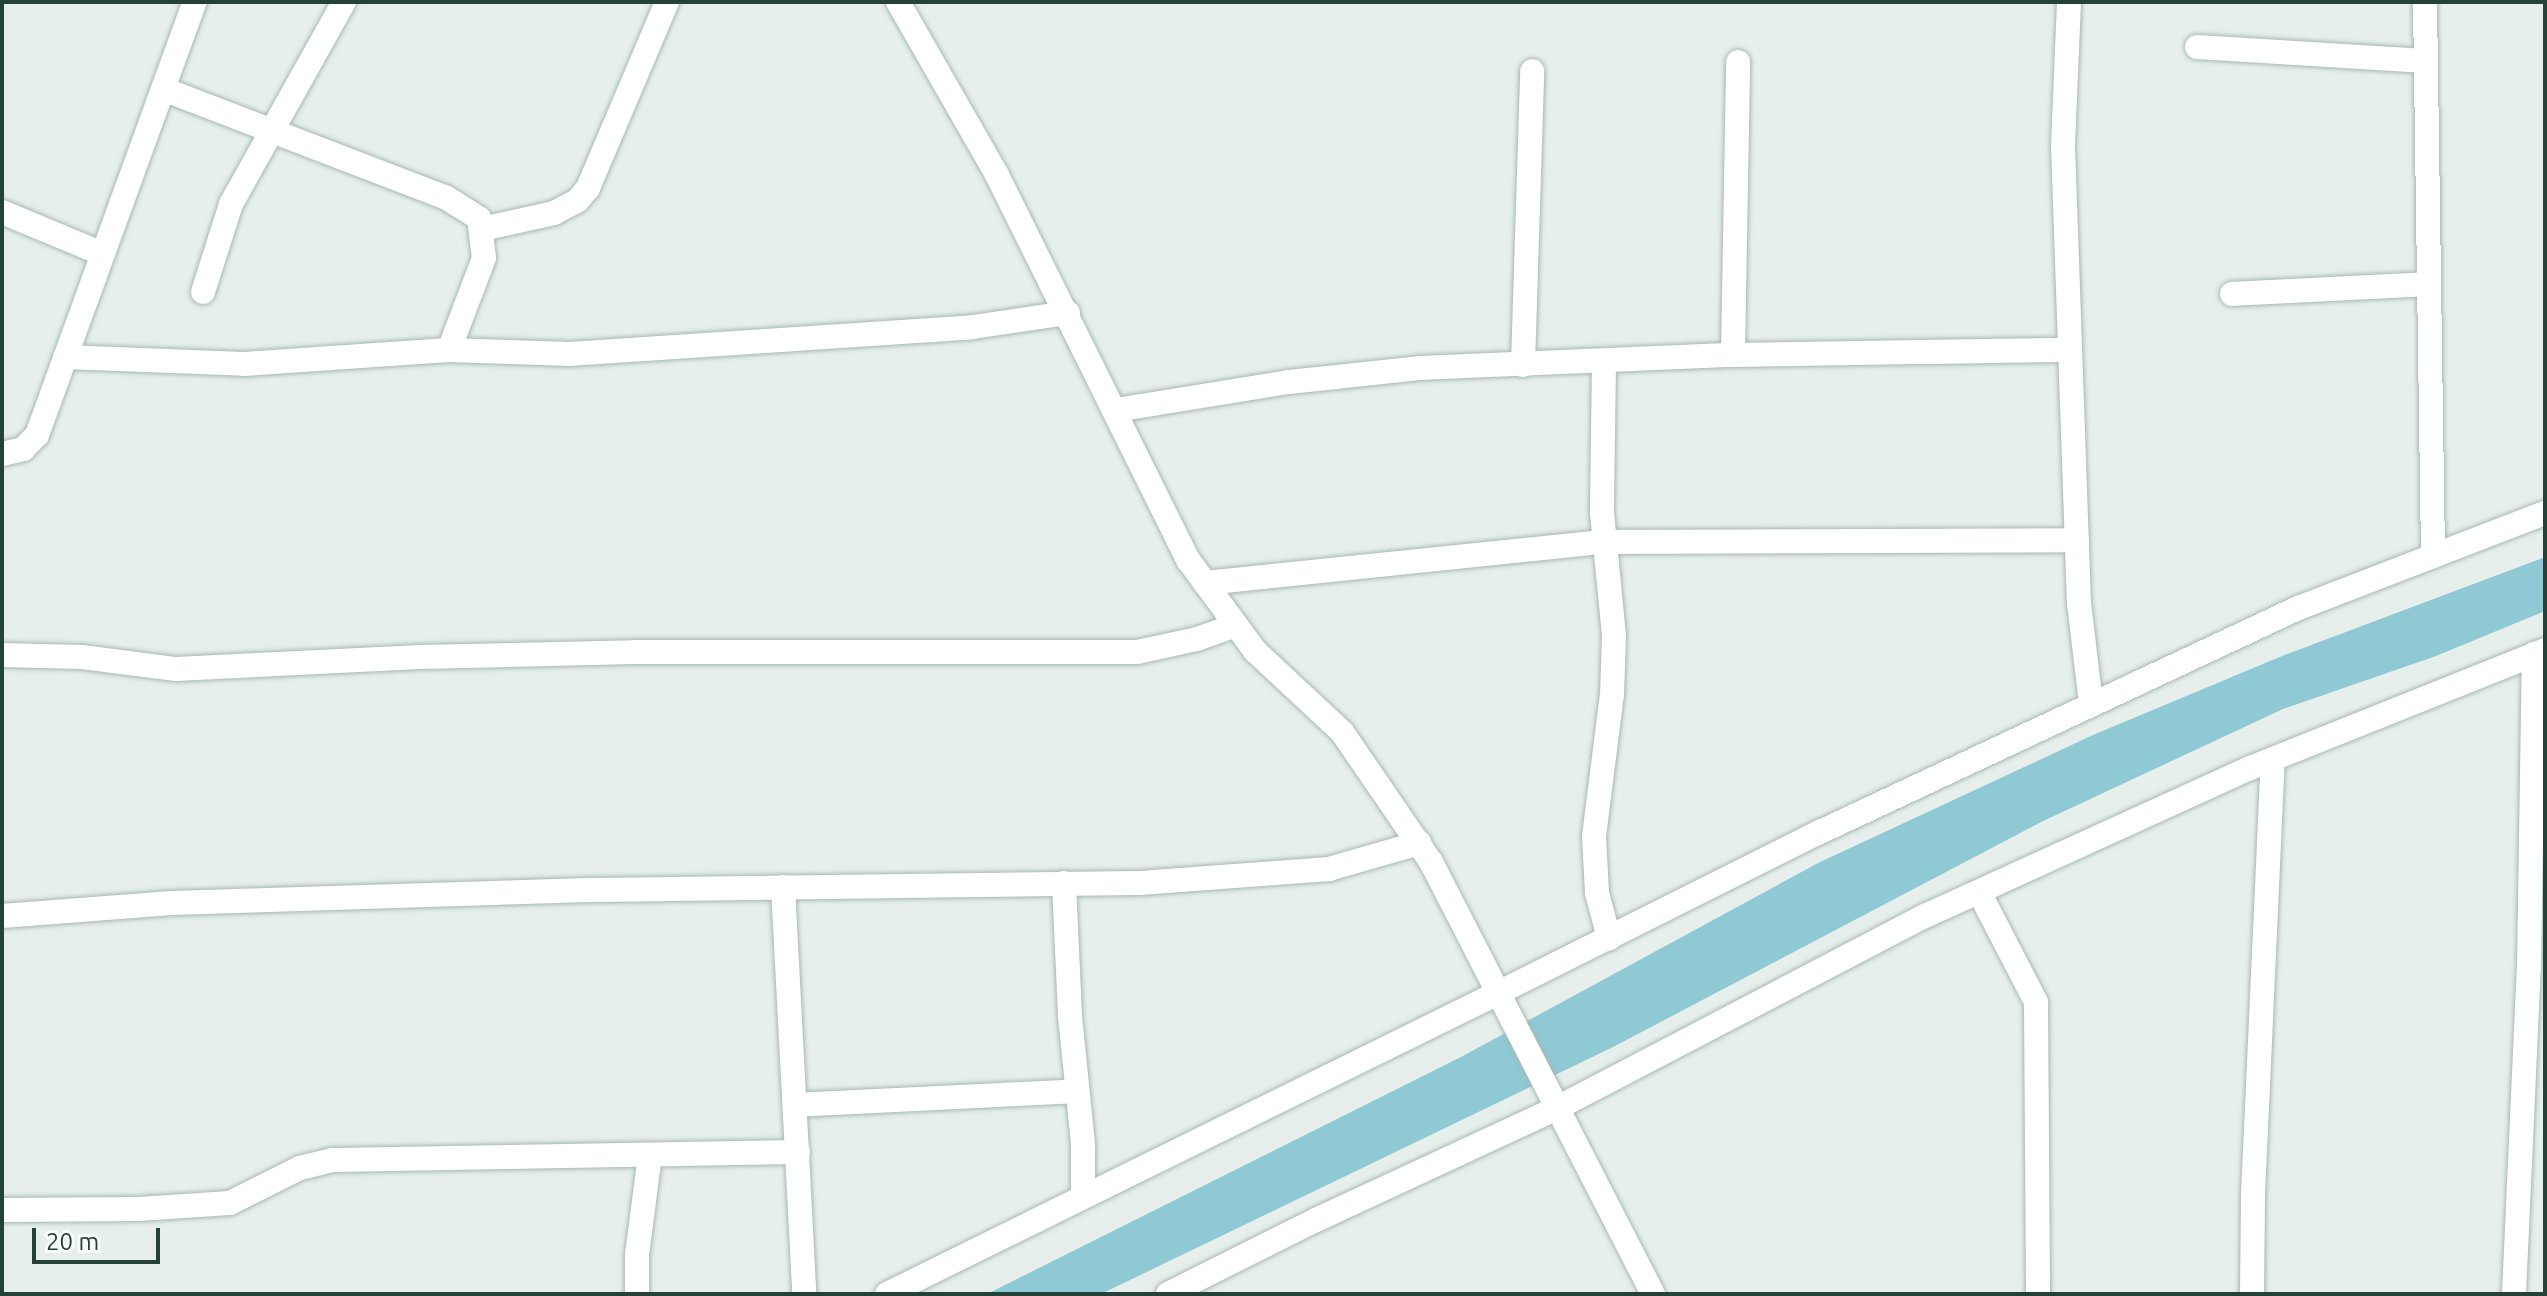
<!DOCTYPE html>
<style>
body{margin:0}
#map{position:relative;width:2547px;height:1296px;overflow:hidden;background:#e6efeb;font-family:Ubuntu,sans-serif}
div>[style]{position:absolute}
.water>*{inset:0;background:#8ec9d4}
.roads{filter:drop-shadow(0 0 2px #a8b8b2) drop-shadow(0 0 2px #a8b8b2)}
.street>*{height:24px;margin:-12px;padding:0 12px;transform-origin:12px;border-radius:12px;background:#fff}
.secondary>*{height:24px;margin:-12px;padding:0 12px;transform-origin:12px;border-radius:12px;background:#fff}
span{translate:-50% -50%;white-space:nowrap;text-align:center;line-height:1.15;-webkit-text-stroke:6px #f7fbf9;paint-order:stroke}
.frame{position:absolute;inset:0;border:4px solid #24423a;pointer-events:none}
.scale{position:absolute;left:32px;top:1228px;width:128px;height:36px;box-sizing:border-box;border:4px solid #24423a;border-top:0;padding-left:10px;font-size:24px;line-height:28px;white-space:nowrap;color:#24423a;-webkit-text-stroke:6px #f7fbf9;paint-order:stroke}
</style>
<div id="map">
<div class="water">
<i style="clip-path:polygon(2545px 557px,2545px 611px,2436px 656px,2283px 709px,2041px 822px,1613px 1047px,1101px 1294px,987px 1294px,1461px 1057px,1818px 863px,2093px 735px,2282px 656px)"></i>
</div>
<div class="roads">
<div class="street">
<i style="left:2069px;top:2px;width:144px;rotate:92.4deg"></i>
<i style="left:2063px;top:146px;width:457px;rotate:88deg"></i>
<i style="left:2079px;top:603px;width:102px;rotate:83.2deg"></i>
<i style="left:2425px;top:2px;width:554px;rotate:89.17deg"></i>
<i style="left:2197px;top:47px;width:229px;rotate:3.5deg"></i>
<i style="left:163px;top:89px;width:302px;rotate:21deg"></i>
<i style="left:445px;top:197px;width:40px;rotate:32deg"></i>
<i style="left:479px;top:218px;width:40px;rotate:82.9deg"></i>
<i style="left:484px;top:258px;width:98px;rotate:110.8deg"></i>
<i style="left:2px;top:212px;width:109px;rotate:22.6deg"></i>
<i style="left:482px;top:229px;width:74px;rotate:-12.5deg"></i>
<i style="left:554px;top:213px;width:27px;rotate:-28deg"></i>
<i style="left:578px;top:200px;width:16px;rotate:-50deg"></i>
<i style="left:588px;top:188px;width:202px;rotate:-67deg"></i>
<i style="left:203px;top:292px;width:92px;rotate:-72.3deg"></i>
<i style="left:231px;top:204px;width:231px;rotate:-60.8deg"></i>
<i style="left:2232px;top:294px;width:197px;rotate:-2.9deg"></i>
<i style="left:1733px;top:355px;width:293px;rotate:-89deg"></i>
<i style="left:65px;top:357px;width:179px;rotate:2.2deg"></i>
<i style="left:244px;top:364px;width:205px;rotate:-3.9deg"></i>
<i style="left:449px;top:350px;width:120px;rotate:1.9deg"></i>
<i style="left:569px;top:354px;width:405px;rotate:-3.8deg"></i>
<i style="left:973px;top:327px;width:96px;rotate:-8.4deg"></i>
<i style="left:1604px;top:362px;width:151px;rotate:90.8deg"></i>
<i style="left:1602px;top:513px;width:123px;rotate:84.4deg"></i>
<i style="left:1614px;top:635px;width:59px;rotate:91.9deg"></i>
<i style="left:1612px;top:694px;width:144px;rotate:97.2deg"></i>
<i style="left:1594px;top:837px;width:56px;rotate:86.9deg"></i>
<i style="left:1597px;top:893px;width:47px;rotate:75.1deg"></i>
<i style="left:1523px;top:365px;width:294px;rotate:-88.2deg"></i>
<i style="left:1116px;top:410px;width:175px;rotate:-9.2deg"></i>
<i style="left:1289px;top:382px;width:131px;rotate:-6.1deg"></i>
<i style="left:1419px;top:368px;width:314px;rotate:-2.4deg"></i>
<i style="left:1733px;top:355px;width:337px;rotate:-0.9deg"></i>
<i style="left:2px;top:454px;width:22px;rotate:-13deg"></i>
<i style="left:23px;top:449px;width:20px;rotate:-45deg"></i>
<i style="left:37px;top:435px;width:461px;rotate:-70deg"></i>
<i style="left:1205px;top:583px;width:400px;rotate:-5.9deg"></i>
<i style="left:1603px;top:542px;width:474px;rotate:-0.2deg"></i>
<i style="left:2px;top:655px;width:80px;rotate:1.4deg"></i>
<i style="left:82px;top:657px;width:95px;rotate:7.3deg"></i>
<i style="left:176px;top:669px;width:244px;rotate:-2.8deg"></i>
<i style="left:420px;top:657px;width:215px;rotate:-1.3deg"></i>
<i style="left:635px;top:652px;width:502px"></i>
<i style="left:1137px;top:652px;width:61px;rotate:-12.2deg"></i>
<i style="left:1197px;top:639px;width:41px;rotate:-19.7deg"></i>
<i style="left:1064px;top:883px;width:133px;rotate:87.4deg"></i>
<i style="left:1070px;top:1016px;width:130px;rotate:84.2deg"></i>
<i style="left:1083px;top:1145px;width:51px;rotate:90deg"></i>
<i style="left:783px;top:887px;width:408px;rotate:87deg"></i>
<i style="left:1979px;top:892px;width:124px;rotate:62.6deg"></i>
<i style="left:2036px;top:1002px;width:292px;rotate:89.6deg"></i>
<i style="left:2px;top:916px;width:170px;rotate:-4.4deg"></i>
<i style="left:172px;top:903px;width:425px;rotate:-1.8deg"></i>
<i style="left:597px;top:890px;width:543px;rotate:-0.74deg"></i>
<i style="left:1140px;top:883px;width:190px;rotate:-4.2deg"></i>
<i style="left:1329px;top:869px;width:94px;rotate:-16.1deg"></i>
<i style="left:795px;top:1105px;width:282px;rotate:-2.8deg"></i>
<i style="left:2px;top:1210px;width:136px;rotate:-0.4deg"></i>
<i style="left:138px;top:1209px;width:92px;rotate:-3.7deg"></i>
<i style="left:230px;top:1203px;width:78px;rotate:-26.6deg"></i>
<i style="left:300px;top:1168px;width:34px;rotate:-14deg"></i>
<i style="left:333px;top:1160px;width:465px;rotate:-1deg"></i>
<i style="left:637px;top:1294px;width:39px;rotate:-90deg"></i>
<i style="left:637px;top:1255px;width:101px;rotate:-82.6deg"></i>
<i style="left:887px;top:1294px;width:683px;rotate:-26.23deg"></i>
<i style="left:1168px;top:1294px;width:165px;rotate:-26.6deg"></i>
<i style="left:1316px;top:1220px;width:268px;rotate:-24.9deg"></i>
<i style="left:1559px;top:1107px;width:413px;rotate:-27.6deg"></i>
<i style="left:1925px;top:916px;width:355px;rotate:-24.5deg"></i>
<i style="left:2248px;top:769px;width:320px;rotate:-21.8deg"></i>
<i style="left:2252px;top:1294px;width:99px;rotate:-89.4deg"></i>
<i style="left:2253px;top:1195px;width:436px;rotate:-87.4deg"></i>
<i style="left:2514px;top:1294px;width:328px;rotate:-87.4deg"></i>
<i style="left:2529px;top:966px;width:312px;rotate:-89.1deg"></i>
</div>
<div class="secondary">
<i style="left:898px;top:2px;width:199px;rotate:60.2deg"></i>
<i style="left:997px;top:175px;width:431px;rotate:63.6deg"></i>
<i style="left:1189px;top:561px;width:112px;rotate:53.7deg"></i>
<i style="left:1255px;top:651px;width:119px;rotate:43deg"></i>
<i style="left:1342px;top:732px;width:158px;rotate:55.6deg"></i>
<i style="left:1431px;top:862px;width:486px;rotate:62.8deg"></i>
<i style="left:1500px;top:992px;width:358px;rotate:-26.6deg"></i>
<i style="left:1820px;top:832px;width:526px;rotate:-25.1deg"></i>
<i style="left:2296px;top:609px;width:267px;rotate:-21.1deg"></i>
</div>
</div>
<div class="frame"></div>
<div class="scale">20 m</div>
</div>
